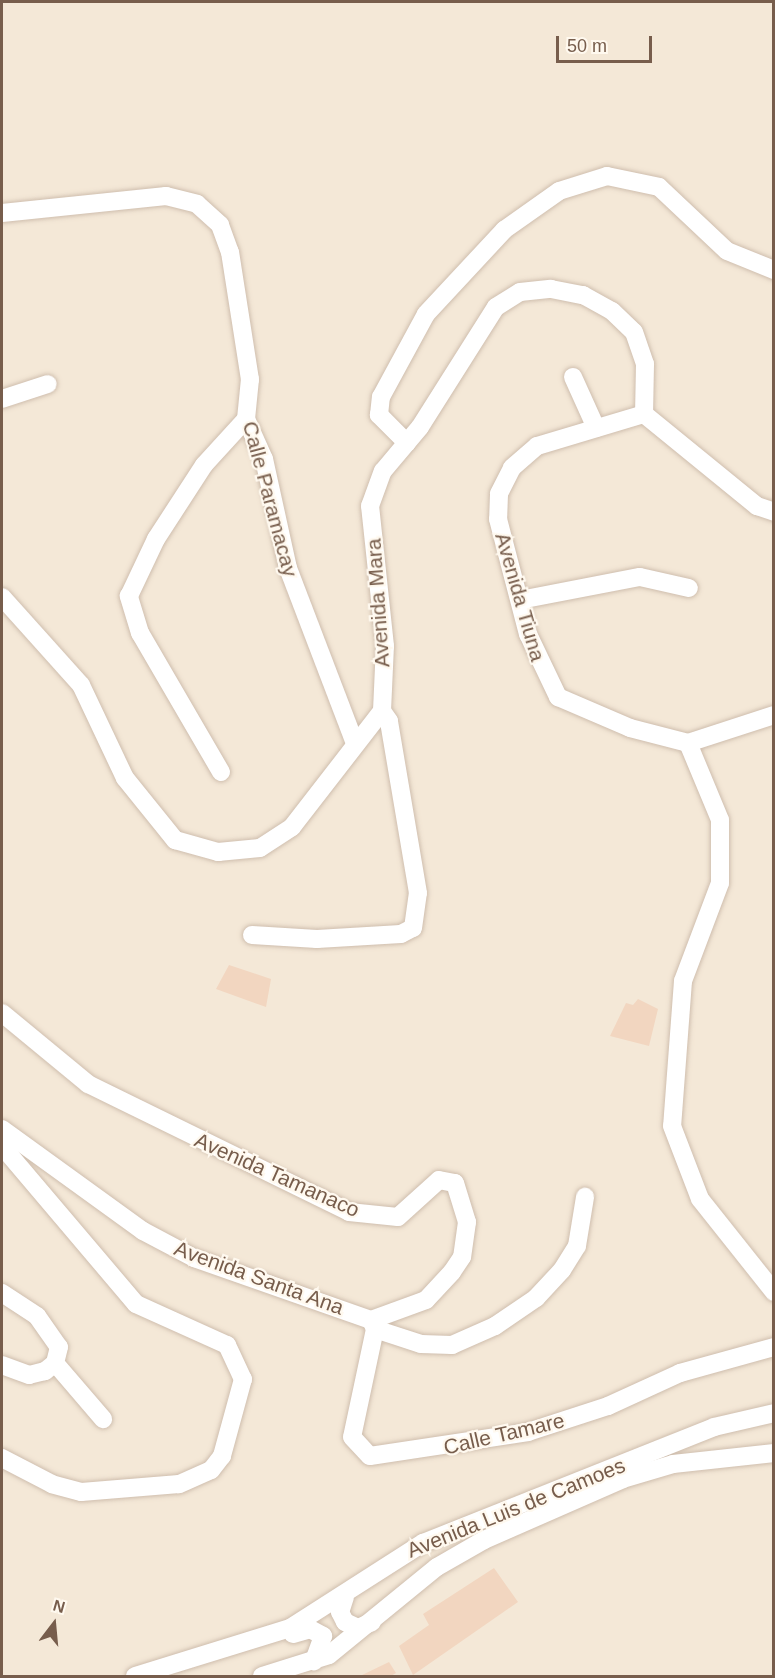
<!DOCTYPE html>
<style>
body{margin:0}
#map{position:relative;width:775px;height:1678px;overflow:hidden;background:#fcf5e8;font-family:Arial,sans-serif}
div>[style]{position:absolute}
.residential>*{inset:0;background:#f4e8d7}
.building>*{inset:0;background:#f2d6c0}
.roads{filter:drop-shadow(0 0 2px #cfbeae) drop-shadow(0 0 2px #cfbeae)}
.minor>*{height:18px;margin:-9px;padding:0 9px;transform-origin:9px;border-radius:9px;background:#fff}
span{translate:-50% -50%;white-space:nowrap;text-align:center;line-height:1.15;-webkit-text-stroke:4.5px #fff9ef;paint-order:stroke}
.street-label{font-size:21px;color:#775d4c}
.frame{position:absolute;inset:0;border:3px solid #775d4c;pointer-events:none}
.north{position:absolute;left:24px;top:1594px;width:60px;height:60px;-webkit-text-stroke:4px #fff9ef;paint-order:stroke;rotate:16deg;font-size:16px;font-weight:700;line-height:24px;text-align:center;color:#775d4c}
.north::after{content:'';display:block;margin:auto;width:21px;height:27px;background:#775d4c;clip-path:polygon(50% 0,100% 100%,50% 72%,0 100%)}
.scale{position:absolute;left:556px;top:36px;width:96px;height:27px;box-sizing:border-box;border:3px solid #775d4c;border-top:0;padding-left:8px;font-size:18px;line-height:21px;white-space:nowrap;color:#775d4c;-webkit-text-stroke:4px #fff9ef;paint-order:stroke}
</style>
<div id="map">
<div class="residential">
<i style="clip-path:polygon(2px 2px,773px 2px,773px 1676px,2px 1676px)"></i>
</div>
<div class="building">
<i style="clip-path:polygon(229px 965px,271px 979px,266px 1007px,216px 989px)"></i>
<i style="clip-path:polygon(638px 999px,658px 1009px,649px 1046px,610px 1036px,626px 1003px,633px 1005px)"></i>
<i style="clip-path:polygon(494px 1568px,518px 1602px,413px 1675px,399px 1646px,429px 1625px,423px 1614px)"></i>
<i style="clip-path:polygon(389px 1662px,396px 1673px,391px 1676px,360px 1676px)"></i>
</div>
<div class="roads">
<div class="minor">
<i style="left:2px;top:213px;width:165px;rotate:-5.9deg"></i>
<i style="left:166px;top:196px;width:32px;rotate:14deg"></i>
<i style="left:197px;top:204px;width:31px;rotate:42deg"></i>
<i style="left:220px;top:225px;width:29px;rotate:70deg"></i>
<i style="left:230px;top:252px;width:129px;rotate:81.1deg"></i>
<i style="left:250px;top:379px;width:40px;rotate:95.7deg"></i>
<i style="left:246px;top:419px;width:44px;rotate:65.8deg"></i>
<i style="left:264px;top:459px;width:112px;rotate:77.6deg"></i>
<i style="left:288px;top:568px;width:185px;rotate:69.1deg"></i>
<i style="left:573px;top:377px;width:56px;rotate:65.7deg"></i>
<i style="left:2px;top:399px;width:48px;rotate:-18.1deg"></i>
<i style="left:644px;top:414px;width:112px;rotate:163.3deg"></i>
<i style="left:537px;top:446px;width:33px;rotate:139deg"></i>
<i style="left:512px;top:468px;width:29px;rotate:117deg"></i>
<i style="left:499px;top:494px;width:25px;rotate:92deg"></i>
<i style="left:498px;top:519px;width:119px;rotate:75.4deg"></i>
<i style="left:528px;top:634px;width:70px;rotate:64.5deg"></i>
<i style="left:558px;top:697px;width:78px;rotate:23.3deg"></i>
<i style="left:630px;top:728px;width:60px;rotate:14.5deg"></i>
<i style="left:688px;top:743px;width:83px;rotate:67.4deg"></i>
<i style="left:720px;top:820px;width:63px;rotate:90deg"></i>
<i style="left:720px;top:883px;width:105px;rotate:110.7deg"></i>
<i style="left:683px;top:981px;width:145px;rotate:94.3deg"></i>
<i style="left:672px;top:1126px;width:78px;rotate:69deg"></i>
<i style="left:700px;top:1199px;width:119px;rotate:51.5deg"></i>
<i style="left:644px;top:414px;width:146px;rotate:39.2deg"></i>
<i style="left:757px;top:506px;width:18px;rotate:19deg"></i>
<i style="left:407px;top:443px;width:40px;rotate:-135deg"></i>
<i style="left:379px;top:415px;width:18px;rotate:-84deg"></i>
<i style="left:381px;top:397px;width:94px;rotate:-61.5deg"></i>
<i style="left:426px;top:314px;width:115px;rotate:-47.1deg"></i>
<i style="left:504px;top:230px;width:67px;rotate:-35.3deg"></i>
<i style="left:559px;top:191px;width:50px;rotate:-17.4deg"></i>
<i style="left:607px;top:176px;width:53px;rotate:11.9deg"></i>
<i style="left:659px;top:187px;width:93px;rotate:43.3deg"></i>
<i style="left:727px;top:251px;width:51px;rotate:22deg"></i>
<i style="left:2px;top:597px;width:118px;rotate:48.1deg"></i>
<i style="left:81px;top:685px;width:103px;rotate:64.7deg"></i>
<i style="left:125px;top:778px;width:80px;rotate:51.1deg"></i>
<i style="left:175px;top:840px;width:45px;rotate:15.6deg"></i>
<i style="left:218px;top:852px;width:42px;rotate:-5.4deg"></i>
<i style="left:260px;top:848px;width:38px;rotate:-33deg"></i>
<i style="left:292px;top:827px;width:147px;rotate:-52.2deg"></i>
<i style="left:382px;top:711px;width:65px;rotate:-87.4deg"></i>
<i style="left:385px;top:646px;width:141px;rotate:-96.1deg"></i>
<i style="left:370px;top:506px;width:37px;rotate:-70deg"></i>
<i style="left:383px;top:471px;width:57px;rotate:-49.9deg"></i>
<i style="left:420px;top:427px;width:142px;rotate:-57.7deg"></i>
<i style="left:496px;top:307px;width:28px;rotate:-32deg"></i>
<i style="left:520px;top:292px;width:31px;rotate:-6deg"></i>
<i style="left:551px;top:289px;width:33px;rotate:11deg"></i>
<i style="left:583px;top:295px;width:33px;rotate:29deg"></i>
<i style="left:612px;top:311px;width:30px;rotate:44deg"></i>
<i style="left:634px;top:332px;width:34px;rotate:71deg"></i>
<i style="left:645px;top:364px;width:50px;rotate:91.1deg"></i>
<i style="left:520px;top:600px;width:122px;rotate:-10.9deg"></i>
<i style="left:640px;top:577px;width:50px;rotate:12.7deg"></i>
<i style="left:688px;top:743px;width:90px;rotate:-18deg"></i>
<i style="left:221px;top:772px;width:161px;rotate:-120.2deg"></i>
<i style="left:140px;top:633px;width:39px;rotate:-107deg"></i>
<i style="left:129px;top:596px;width:63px;rotate:-64.7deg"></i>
<i style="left:156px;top:539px;width:88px;rotate:-57deg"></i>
<i style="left:204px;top:465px;width:62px;rotate:-47.6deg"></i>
<i style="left:252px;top:935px;width:65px;rotate:3.5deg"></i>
<i style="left:317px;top:939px;width:84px;rotate:-3.4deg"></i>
<i style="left:401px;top:934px;width:13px;rotate:-27deg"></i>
<i style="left:413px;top:928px;width:35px;rotate:-82deg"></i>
<i style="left:418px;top:893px;width:174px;rotate:-99.6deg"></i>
<i style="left:389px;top:721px;width:12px;rotate:-125deg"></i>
<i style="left:2px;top:1013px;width:112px;rotate:39.5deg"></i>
<i style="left:88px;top:1084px;width:291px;rotate:26.1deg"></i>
<i style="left:349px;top:1212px;width:49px;rotate:5.8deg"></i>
<i style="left:398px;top:1217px;width:55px;rotate:-42.1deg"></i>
<i style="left:439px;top:1180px;width:16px;rotate:11deg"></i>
<i style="left:455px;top:1183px;width:41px;rotate:72.9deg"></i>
<i style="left:467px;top:1222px;width:35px;rotate:98deg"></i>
<i style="left:462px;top:1257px;width:18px;rotate:124deg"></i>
<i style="left:452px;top:1272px;width:38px;rotate:133deg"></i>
<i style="left:426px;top:1300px;width:59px;rotate:160deg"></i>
<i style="left:2px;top:1129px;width:174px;rotate:35.9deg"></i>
<i style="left:143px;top:1231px;width:58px;rotate:27.9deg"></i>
<i style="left:194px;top:1258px;width:188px;rotate:19.3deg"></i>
<i style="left:2px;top:1146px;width:207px;rotate:49.7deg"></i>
<i style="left:136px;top:1304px;width:100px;rotate:24.3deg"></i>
<i style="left:227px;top:1345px;width:38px;rotate:65deg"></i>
<i style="left:243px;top:1379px;width:80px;rotate:105.3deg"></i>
<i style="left:222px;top:1456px;width:18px;rotate:128deg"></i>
<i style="left:211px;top:1470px;width:35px;rotate:156deg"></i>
<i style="left:179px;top:1484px;width:98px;rotate:175.3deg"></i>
<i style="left:81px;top:1492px;width:30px;rotate:-165deg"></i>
<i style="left:52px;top:1484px;width:56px;rotate:-152.5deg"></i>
<i style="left:2px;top:1293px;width:42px;rotate:33.3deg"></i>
<i style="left:37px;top:1316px;width:38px;rotate:55deg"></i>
<i style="left:59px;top:1347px;width:16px;rotate:104deg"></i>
<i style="left:55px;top:1363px;width:13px;rotate:141deg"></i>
<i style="left:45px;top:1371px;width:16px;rotate:166deg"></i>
<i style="left:29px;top:1375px;width:29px;rotate:-160deg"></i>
<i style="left:371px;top:1320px;width:10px;rotate:66deg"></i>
<i style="left:375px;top:1329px;width:110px;rotate:102deg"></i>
<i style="left:352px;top:1437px;width:26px;rotate:47deg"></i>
<i style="left:370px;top:1456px;width:160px;rotate:-8.6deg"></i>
<i style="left:528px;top:1432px;width:84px;rotate:-18deg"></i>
<i style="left:608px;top:1406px;width:79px;rotate:-24.6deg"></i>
<i style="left:680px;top:1373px;width:98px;rotate:-15.5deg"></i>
<i style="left:375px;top:1329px;width:48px;rotate:18.1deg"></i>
<i style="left:421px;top:1344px;width:31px;rotate:2deg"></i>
<i style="left:452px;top:1345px;width:47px;rotate:-23.8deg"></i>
<i style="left:495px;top:1326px;width:50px;rotate:-34.3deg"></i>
<i style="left:536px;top:1298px;width:38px;rotate:-47deg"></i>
<i style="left:562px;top:1270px;width:28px;rotate:-58deg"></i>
<i style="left:577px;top:1246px;width:50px;rotate:-80.7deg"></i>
<i style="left:55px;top:1363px;width:74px;rotate:49.4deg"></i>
<i style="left:345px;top:1597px;width:16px;rotate:108deg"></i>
<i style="left:340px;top:1612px;width:11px;rotate:63deg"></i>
<i style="left:345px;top:1622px;width:14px;rotate:25deg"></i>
<i style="left:358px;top:1628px;width:15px;rotate:-23deg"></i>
<i style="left:293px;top:1634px;width:18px;rotate:-16deg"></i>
<i style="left:310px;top:1629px;width:15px;rotate:28deg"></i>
<i style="left:323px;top:1636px;width:27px;rotate:110deg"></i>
<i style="left:135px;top:1676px;width:162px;rotate:-17.2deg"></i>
<i style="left:290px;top:1628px;width:158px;rotate:-32.6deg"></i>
<i style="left:423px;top:1543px;width:313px;rotate:-21.7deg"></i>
<i style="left:714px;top:1427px;width:62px;rotate:-13.1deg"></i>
<i style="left:262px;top:1676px;width:70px;rotate:-17.4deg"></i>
<i style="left:329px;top:1655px;width:139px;rotate:-39.2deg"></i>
<i style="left:437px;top:1567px;width:54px;rotate:-29.9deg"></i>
<i style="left:484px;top:1540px;width:152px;rotate:-23.7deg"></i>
<i style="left:623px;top:1479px;width:52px;rotate:-16.7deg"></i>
<i style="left:673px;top:1464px;width:102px;rotate:-6.2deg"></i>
</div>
</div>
<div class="street-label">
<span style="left:270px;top:499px;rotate:75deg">Calle Paramacay</span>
<span style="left:520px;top:597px;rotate:74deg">Avenida Tiuna</span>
<span style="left:378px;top:603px;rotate:-94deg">Avenida Mara</span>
<span style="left:277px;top:1175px;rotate:24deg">Avenida Tamanaco</span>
<span style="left:259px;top:1278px;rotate:20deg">Avenida Santa Ana</span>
<span style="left:504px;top:1434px;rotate:-13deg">Calle Tamare</span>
<span style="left:516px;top:1508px;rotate:-22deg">Avenida Luis de Camoes</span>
</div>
<div class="frame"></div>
<div class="north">N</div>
<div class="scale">50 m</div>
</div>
